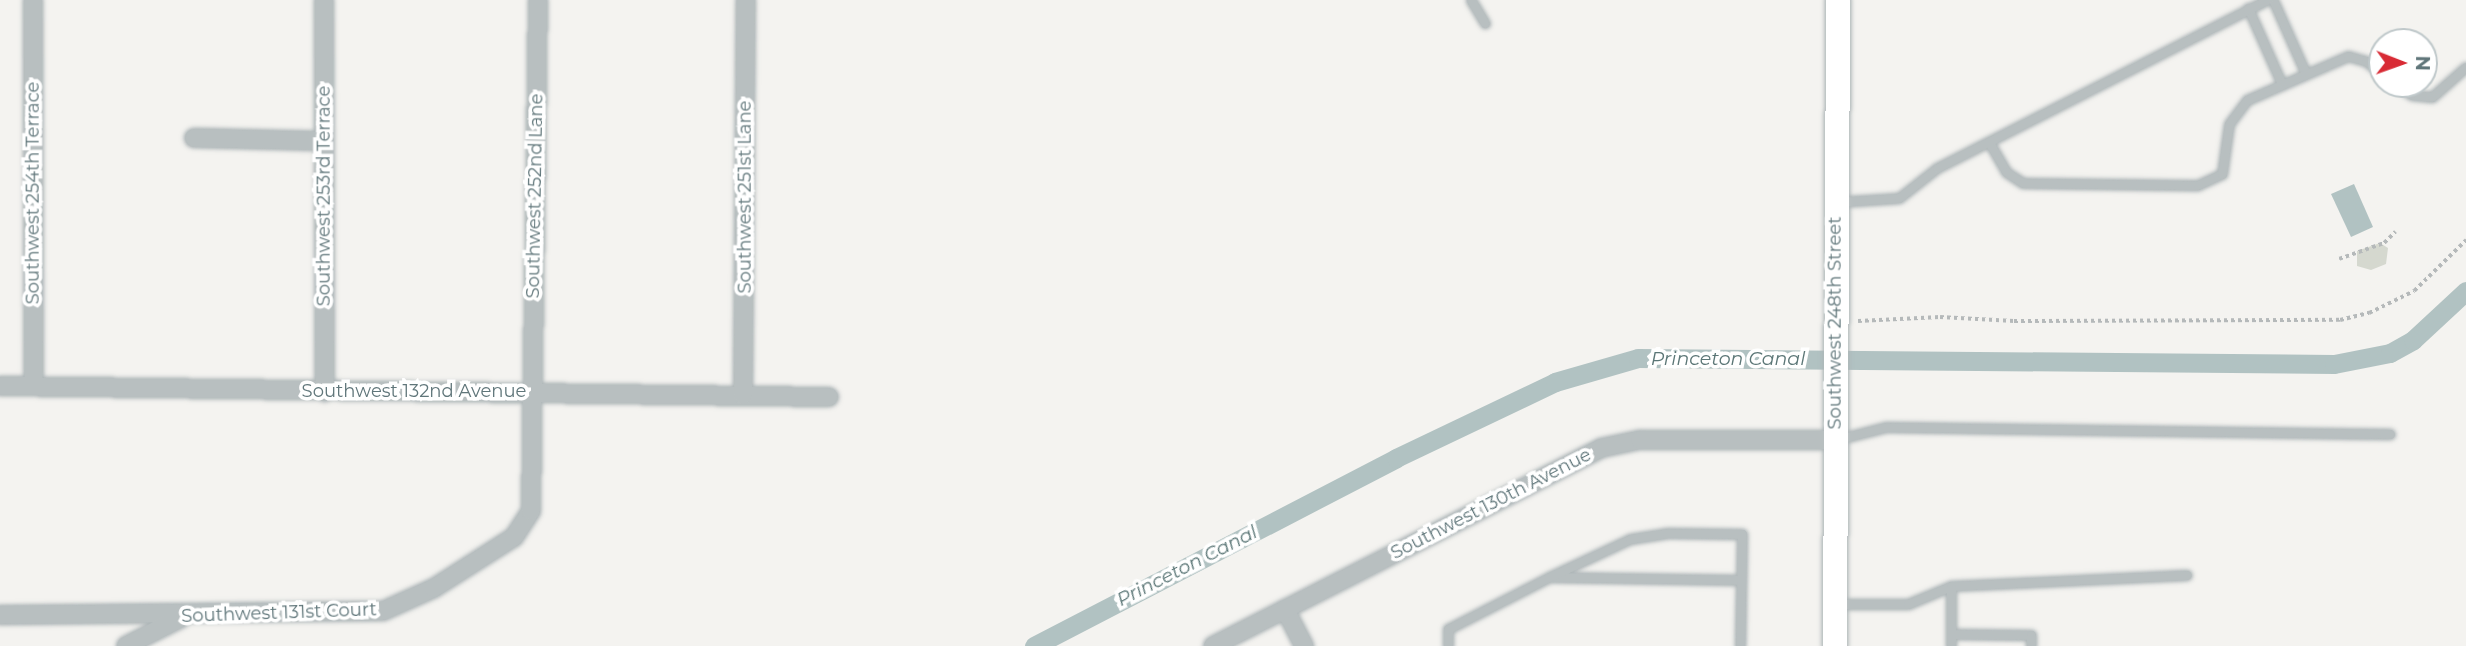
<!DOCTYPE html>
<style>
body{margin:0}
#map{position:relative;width:2466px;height:646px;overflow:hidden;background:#f4f3f0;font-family:Montserrat,sans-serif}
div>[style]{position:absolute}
.green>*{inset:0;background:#d5d8cf}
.water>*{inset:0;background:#b1c2c2}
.canal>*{height:19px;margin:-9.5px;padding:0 9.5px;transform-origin:9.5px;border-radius:9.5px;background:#b1c2c2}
.path>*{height:3.5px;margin-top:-1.75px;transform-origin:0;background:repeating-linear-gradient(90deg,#b5b9ba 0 3.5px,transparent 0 7px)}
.roads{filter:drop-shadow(0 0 2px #adb5b7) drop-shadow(0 0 2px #adb5b7)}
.lane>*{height:9px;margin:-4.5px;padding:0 4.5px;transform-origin:4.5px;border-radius:4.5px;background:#b8bfc0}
.street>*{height:18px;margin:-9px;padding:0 9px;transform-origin:9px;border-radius:9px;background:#b8bfc0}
.secondary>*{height:24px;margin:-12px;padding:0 12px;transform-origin:12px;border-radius:12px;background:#fff}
span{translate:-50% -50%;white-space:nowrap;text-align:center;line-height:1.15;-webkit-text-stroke:7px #fff;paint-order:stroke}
.street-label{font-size:18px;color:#60767a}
.water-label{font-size:19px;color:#5b7676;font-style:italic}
.north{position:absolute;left:2368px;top:28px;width:70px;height:70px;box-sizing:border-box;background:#fff;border:2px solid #bfc8ca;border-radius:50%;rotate:91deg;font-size:19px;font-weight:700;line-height:28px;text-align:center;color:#60767a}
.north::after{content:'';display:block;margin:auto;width:24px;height:32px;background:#d82b35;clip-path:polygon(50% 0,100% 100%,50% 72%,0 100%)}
</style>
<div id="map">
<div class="green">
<i style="clip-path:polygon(2380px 243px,2388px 248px,2386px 264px,2371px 270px,2357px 266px,2357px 251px)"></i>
</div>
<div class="water">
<i style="clip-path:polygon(2354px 184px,2373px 227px,2351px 237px,2331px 194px)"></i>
</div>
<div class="canal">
<i style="left:1034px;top:646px;width:408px;rotate:-27.4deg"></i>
<i style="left:1396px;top:458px;width:176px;rotate:-25.5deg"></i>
<i style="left:1555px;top:382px;width:86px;rotate:-16.1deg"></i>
<i style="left:1638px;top:358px;width:696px;rotate:0.49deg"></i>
<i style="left:2334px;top:364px;width:57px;rotate:-11.1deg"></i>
<i style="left:2390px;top:353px;width:26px;rotate:-29deg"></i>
<i style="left:2413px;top:340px;width:72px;rotate:-42.8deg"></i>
</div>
<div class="path">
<i style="left:2339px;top:259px;width:48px;rotate:-19.6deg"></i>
<i style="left:2384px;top:243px;width:16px;rotate:-45deg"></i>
<i style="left:1858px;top:321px;width:82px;rotate:-2.8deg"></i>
<i style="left:1940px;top:317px;width:74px;rotate:3.1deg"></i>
<i style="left:2014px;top:321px;width:326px;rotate:-0.2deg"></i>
<i style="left:2340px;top:320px;width:30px;rotate:-14deg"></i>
<i style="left:2369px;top:313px;width:50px;rotate:-26.1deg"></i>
<i style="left:2414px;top:291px;width:73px;rotate:-44.4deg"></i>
</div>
<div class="roads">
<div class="lane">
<i style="left:1471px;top:0;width:27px;rotate:59deg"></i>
<i style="left:2273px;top:0;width:79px;rotate:66deg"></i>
<i style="left:2248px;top:8px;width:81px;rotate:66deg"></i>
<i style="left:2394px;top:84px;width:21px;rotate:31deg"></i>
<i style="left:2412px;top:95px;width:20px;rotate:6deg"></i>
<i style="left:2432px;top:97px;width:45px;rotate:-41.4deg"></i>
<i style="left:1989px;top:142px;width:34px;rotate:60deg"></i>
<i style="left:2006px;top:172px;width:20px;rotate:33deg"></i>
<i style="left:2023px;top:183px;width:175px;rotate:0.7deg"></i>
<i style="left:2198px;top:185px;width:26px;rotate:-25deg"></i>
<i style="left:2222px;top:174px;width:50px;rotate:-82deg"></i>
<i style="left:2229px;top:124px;width:30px;rotate:-53deg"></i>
<i style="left:2247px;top:100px;width:110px;rotate:-23.5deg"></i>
<i style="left:2348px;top:56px;width:19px;rotate:16deg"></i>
<i style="left:2366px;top:61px;width:21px;rotate:39deg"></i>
<i style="left:1837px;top:202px;width:62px;rotate:-3.7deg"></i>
<i style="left:1899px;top:198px;width:48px;rotate:-38.3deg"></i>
<i style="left:1937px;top:168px;width:370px;rotate:-27deg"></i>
<i style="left:1839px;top:439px;width:49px;rotate:-14.3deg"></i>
<i style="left:1886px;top:427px;width:504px;rotate:0.8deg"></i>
<i style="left:1551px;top:577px;width:190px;rotate:0.9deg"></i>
<i style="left:1837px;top:604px;width:71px"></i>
<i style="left:1908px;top:604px;width:47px;rotate:-22.7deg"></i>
<i style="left:1951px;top:586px;width:236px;rotate:-2.7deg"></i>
<i style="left:1951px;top:634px;width:80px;rotate:0.7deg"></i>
<i style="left:2031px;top:635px;width:11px;rotate:90deg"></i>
<i style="left:1448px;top:646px;width:17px;rotate:-90deg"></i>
<i style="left:1448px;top:629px;width:114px;rotate:-27.2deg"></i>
<i style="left:1549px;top:577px;width:89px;rotate:-25.1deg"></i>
<i style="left:1630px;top:539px;width:37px;rotate:-9deg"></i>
<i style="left:1667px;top:533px;width:75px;rotate:0.8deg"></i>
<i style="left:1742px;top:534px;width:112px;rotate:91deg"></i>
<i style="left:1951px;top:646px;width:60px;rotate:-90deg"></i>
</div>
<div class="street">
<i style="left:33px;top:0;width:386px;rotate:89.9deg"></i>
<i style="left:324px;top:0;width:392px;rotate:89.9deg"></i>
<i style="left:194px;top:138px;width:130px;rotate:1.3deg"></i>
<i style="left:0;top:386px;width:829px;rotate:0.76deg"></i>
<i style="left:743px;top:395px;width:395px;rotate:-89.6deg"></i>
<i style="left:1285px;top:609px;width:42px;rotate:62.8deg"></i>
<i style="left:0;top:615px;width:383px;rotate:-0.6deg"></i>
<i style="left:383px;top:611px;width:56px;rotate:-24.3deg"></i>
<i style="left:434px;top:588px;width:95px;rotate:-32.5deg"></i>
<i style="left:514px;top:537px;width:31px;rotate:-57deg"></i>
<i style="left:531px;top:511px;width:511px;rotate:-89.22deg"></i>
<i style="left:126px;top:646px;width:62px;rotate:-27deg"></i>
<i style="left:1213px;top:646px;width:436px;rotate:-27deg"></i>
<i style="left:1601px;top:448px;width:40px;rotate:-12deg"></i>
<i style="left:1640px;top:440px;width:194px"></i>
</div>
<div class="secondary">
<i style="left:1835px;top:646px;width:646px;rotate:-89.73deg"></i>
</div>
</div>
<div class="street-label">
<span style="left:33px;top:193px;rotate:-90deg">Southwest 254th Terrace</span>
<span style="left:324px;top:196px;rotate:-90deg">Southwest 253rd Terrace</span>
<span style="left:535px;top:196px;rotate:-89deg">Southwest 252nd Lane</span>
<span style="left:745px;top:197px;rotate:-90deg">Southwest 251st Lane</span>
<span style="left:1835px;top:323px;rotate:-90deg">Southwest 248th Street</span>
<span style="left:414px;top:391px">Southwest 132nd Avenue</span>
<span style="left:1491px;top:504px;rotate:-27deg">Southwest 130th Avenue</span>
<span style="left:279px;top:613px;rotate:-2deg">Southwest 131st Court</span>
</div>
<div class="water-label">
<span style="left:1728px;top:359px">Princeton Canal</span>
<span style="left:1187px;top:566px;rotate:-27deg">Princeton Canal</span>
</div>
<div class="north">N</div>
</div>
